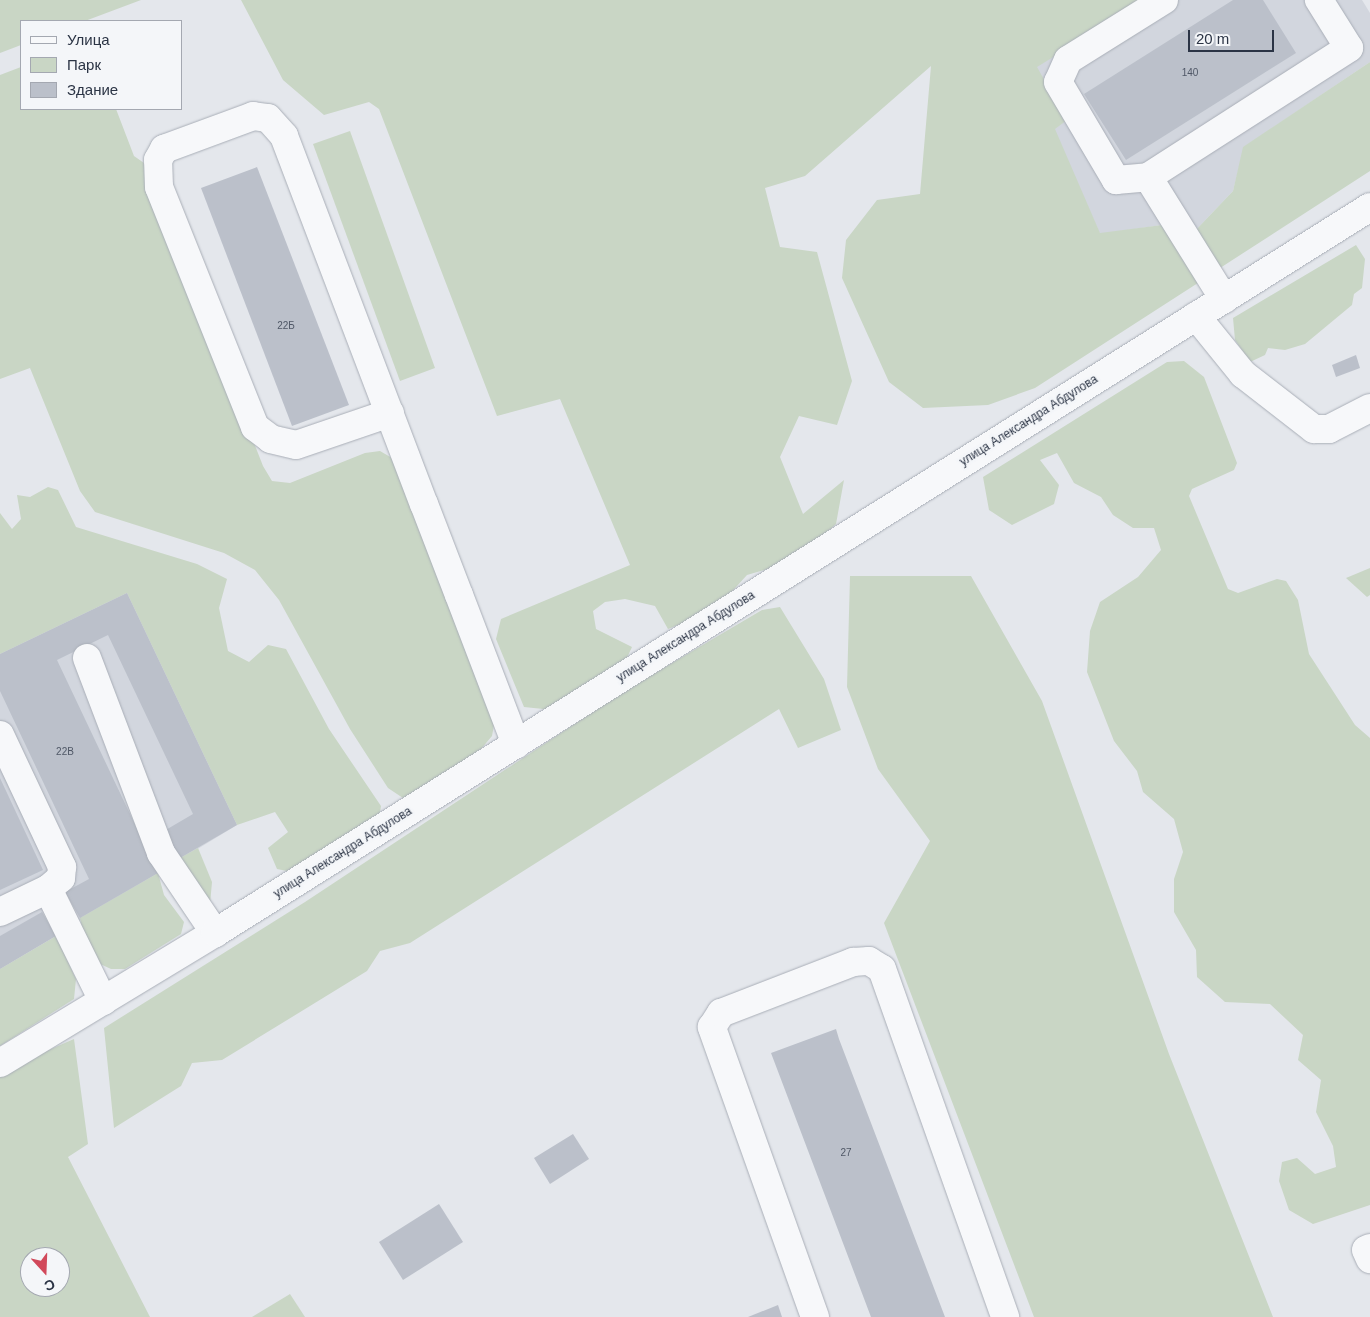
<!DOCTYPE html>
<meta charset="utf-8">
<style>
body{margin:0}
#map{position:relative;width:1370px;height:1317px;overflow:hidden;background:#e4e7ec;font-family:Arial,sans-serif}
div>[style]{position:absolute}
.built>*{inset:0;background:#d2d6de}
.green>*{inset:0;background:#c9d6c5}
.building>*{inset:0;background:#bbc0ca}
.roads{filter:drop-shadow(0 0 1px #a9aeb7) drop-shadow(0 0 1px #a9aeb7)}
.minor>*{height:28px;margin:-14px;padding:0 14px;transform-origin:14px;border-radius:14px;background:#f7f8fa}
span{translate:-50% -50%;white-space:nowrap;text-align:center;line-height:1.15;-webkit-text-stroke:5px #f4f6f9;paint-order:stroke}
.number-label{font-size:10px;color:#4f5766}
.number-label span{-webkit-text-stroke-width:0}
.street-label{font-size:12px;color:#2b3445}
.legend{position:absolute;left:20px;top:20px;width:162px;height:90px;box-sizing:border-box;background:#f4f6f9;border:1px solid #a4a8b1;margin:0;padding:6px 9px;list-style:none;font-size:15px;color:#2b3445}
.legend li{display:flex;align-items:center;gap:10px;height:25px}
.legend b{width:25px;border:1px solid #a4a8b1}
.north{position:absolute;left:20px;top:1247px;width:50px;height:50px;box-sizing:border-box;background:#f4f6f9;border:1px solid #a4a8b1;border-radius:50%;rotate:160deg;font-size:14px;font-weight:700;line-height:20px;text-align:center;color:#2b3445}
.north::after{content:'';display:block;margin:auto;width:18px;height:22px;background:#d1495b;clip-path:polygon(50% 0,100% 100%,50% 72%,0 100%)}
.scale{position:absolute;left:1188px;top:30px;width:86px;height:22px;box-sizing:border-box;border:2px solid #2b3445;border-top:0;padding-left:6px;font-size:15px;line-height:18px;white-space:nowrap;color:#2b3445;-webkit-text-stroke:4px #f4f6f9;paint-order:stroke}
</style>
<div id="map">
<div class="built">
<i style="clip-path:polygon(998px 0,1362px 0,1370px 13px,1370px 62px,1244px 147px,1233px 191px,1193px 233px,1201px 281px,1162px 225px,1100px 234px,1054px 129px,1066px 120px)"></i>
<i style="clip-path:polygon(127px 593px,237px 825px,0 969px,0 654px)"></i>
</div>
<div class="green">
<i style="clip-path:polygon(0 0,141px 0,85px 21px,21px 21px,21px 45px,0 53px)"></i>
<i style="clip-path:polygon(241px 0,1146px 0,1037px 67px,1067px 120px,1055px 129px,1100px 233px,1162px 225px,1201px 281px,1035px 388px,988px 405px,923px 408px,889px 382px,842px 278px,846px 240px,877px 200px,920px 194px,931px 66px,805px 176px,765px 188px,780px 247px,817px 252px,852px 381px,837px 425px,799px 416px,780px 457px,803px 514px,844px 480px,836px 524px,795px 561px,747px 575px,715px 610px,668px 629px,655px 606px,625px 599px,605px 602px,593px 611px,596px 629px,632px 647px,625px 662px,553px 710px,524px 707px,496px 639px,501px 619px,630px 565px,560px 399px,497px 416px,379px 109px,369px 102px,324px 115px,283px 80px)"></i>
<i style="clip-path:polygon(1370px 62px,1370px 171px,1217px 270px,1193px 233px,1233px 191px,1243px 147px)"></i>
<i style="clip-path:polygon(21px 67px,21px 109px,116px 109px,134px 156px,144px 163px,263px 466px,272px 481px,290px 483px,365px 453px,380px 451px,392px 458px,494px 725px,492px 736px,481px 749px,420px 793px,403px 798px,388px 788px,350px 729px,279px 600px,255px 570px,224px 553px,95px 512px,80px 491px,30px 368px,0 379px,0 75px)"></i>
<i style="clip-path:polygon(350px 131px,435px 368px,400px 381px,313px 144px)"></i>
<i style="clip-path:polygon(1356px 245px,1365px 259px,1362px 288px,1354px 294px,1352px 305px,1305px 344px,1285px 350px,1268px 348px,1265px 355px,1250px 362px,1235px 340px,1233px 318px)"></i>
<i style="clip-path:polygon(1184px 361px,1204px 377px,1237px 463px,1234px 470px,1192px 489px,1189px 496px,1228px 589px,1238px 593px,1277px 579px,1286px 581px,1298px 600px,1309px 654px,1355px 725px,1370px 738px,1370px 1205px,1313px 1224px,1289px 1210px,1279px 1181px,1282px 1162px,1297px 1158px,1315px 1174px,1336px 1167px,1333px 1146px,1316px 1112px,1321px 1080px,1298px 1060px,1303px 1035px,1270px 1004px,1225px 1002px,1197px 977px,1196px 950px,1174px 912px,1174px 879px,1183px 852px,1174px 819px,1143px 792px,1137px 771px,1114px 741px,1087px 672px,1090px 631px,1100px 602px,1138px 577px,1161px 550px,1154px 528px,1133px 528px,1113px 515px,1101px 497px,1074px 483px,1057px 453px,1040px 460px,1059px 485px,1054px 504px,1012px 525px,989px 510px,983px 477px,1167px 362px)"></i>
<i style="clip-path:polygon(48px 487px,58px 490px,76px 527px,197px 564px,227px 579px,219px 608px,228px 651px,249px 662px,268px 645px,286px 649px,329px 729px,381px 806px,379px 818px,287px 871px,277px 869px,268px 848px,288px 832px,275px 812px,237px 825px,127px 593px,0 654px,0 513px,12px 529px,21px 519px,17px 495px,30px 497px)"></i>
<i style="clip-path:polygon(1370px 568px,1370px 595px,1367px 597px,1346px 578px)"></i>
<i style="clip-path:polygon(850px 576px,971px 576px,1042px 701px,1169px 1054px,1273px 1317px,1034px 1317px,884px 923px,930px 841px,878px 769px,847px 687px)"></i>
<i style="clip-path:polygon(780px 607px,824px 679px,841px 730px,798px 748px,779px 709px,410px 943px,380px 951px,367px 971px,222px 1060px,192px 1063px,181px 1086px,114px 1128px,104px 1028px,305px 902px,623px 692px,762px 610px)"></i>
<i style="clip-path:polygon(198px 848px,212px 882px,210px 904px,180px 858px)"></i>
<i style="clip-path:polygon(158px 873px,164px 895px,184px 922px,181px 934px,125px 969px,111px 969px,98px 963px,84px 939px,80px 918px)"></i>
<i style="clip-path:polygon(56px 936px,76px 979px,74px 999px,0 1046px,0 969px)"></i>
<i style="clip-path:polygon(evenodd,74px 1039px,88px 1144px,68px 1157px,150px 1317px,0 1317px,0 1076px,21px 1062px,74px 1039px,30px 1257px,60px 1257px,60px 1287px,30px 1287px,30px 1257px)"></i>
<i style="clip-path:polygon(290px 1294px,305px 1317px,252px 1317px)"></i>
</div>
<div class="building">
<i style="clip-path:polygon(1233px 0,1263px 0,1296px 53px,1126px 160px,1084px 94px)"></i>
<i style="clip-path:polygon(257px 167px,349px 405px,292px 426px,201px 188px)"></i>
<i style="clip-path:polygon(1356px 355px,1360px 368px,1336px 377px,1332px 365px)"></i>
<i style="clip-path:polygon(127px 593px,237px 825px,180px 858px,164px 831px,193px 814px,108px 635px,57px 660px,158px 873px,80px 918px,65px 892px,89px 879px,0 691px,0 654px)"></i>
<i style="clip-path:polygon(0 778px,43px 870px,0 890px)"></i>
<i style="clip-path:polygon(42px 912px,56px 936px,0 969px,0 936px)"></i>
<i style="clip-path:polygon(836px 1029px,839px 1039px,945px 1317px,871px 1317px,771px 1053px)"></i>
<i style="clip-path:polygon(573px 1134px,589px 1159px,550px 1184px,534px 1158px)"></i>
<i style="clip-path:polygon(439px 1204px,463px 1242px,403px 1280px,379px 1242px)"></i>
<i style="clip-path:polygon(778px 1305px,782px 1317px,748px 1317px)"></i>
</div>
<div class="roads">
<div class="minor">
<i style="left:1164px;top:0;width:113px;rotate:148deg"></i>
<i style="left:1068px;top:60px;width:24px;rotate:114deg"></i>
<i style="left:1058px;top:82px;width:114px;rotate:59.4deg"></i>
<i style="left:1116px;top:180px;width:32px;rotate:-5deg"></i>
<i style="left:1148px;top:177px;width:239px;rotate:-32.7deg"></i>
<i style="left:1349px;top:48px;width:57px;rotate:-122deg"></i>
<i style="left:1148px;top:177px;width:144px;rotate:58.1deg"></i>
<i style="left:1196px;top:316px;width:75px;rotate:51deg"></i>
<i style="left:1243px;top:374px;width:90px;rotate:37.8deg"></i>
<i style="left:1314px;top:429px;width:15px"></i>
<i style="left:1329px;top:429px;width:46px;rotate:-27.1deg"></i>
<i style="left:390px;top:413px;width:99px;rotate:161.2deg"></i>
<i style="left:296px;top:445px;width:26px;rotate:-167deg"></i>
<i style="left:271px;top:439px;width:20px;rotate:-143deg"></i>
<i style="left:255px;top:427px;width:258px;rotate:-111.8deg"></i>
<i style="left:159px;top:187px;width:27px;rotate:-92deg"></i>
<i style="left:158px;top:160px;width:13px;rotate:-61deg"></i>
<i style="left:164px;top:149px;width:95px;rotate:-20.3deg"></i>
<i style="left:253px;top:116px;width:15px;rotate:8deg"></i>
<i style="left:268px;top:118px;width:24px;rotate:48deg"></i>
<i style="left:284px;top:136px;width:394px;rotate:69.2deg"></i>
<i style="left:424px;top:504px;width:97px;rotate:69deg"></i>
<i style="left:459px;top:595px;width:160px;rotate:69.1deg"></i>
<i style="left:87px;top:658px;width:209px;rotate:69.2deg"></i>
<i style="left:161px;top:853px;width:97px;rotate:56deg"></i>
<i style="left:0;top:735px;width:146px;rotate:64.8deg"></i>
<i style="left:62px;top:867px;width:11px;rotate:95deg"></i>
<i style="left:61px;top:878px;width:17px;rotate:140deg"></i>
<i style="left:48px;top:889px;width:53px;rotate:154.4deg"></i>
<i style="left:48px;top:889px;width:125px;rotate:63.8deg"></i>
<i style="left:0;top:1063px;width:251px;rotate:-31.2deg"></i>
<i style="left:215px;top:933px;width:1364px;rotate:-32.15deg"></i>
<i style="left:1370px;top:1248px;width:4px;rotate:153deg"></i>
<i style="left:1366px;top:1250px;width:10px;rotate:66deg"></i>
<i style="left:815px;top:1317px;width:308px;rotate:-109.6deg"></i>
<i style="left:712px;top:1027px;width:17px;rotate:-57deg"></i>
<i style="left:721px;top:1013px;width:142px;rotate:-21.1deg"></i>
<i style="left:853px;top:962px;width:16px;rotate:-4deg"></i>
<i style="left:869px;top:961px;width:15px;rotate:32deg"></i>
<i style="left:882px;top:969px;width:369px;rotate:70.5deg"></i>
</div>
</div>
<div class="number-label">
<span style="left:1190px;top:73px">140</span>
<span style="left:286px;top:326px">22Б</span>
<span style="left:65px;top:752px">22В</span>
<span style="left:846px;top:1153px">27</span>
</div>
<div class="street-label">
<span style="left:1029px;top:421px;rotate:-32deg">улица Александра Абдулова</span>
<span style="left:686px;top:637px;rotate:-32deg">улица Александра Абдулова</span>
<span style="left:343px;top:853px;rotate:-32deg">улица Александра Абдулова</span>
</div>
<ul class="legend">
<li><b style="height:6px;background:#f7f8fa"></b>Улица</li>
<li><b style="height:14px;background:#c9d6c5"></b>Парк</li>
<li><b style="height:14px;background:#bbc0ca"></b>Здание</li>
</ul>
<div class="north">С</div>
<div class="scale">20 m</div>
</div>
